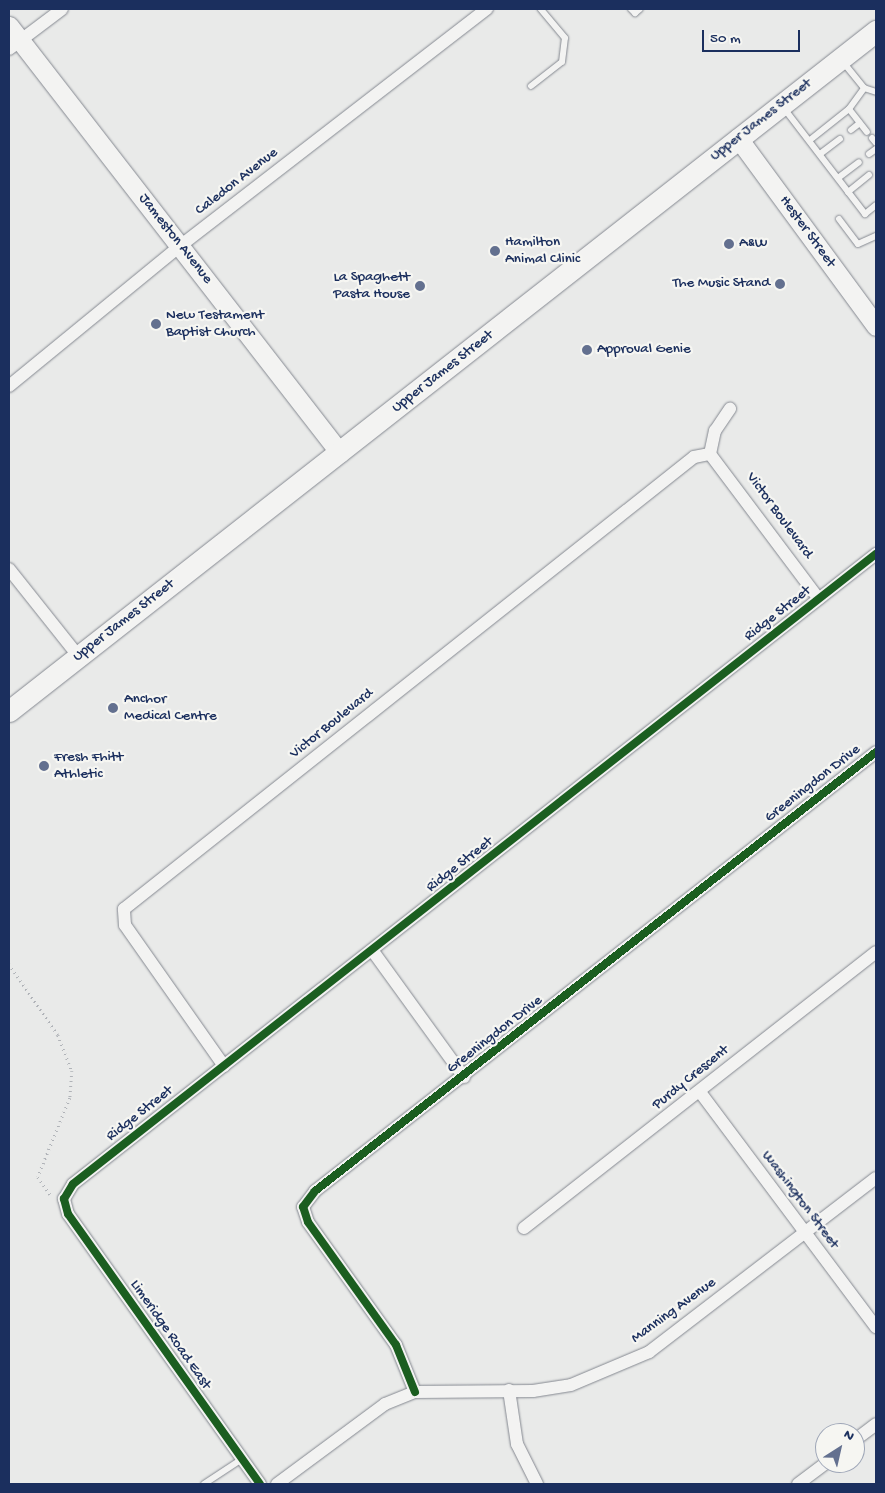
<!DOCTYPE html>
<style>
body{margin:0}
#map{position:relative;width:885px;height:1493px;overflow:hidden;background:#e9eae9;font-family:"Gochi Hand",sans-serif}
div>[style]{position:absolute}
.path>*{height:2.5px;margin-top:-1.25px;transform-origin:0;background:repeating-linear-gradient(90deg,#b0b3b8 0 1px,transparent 0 5px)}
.roads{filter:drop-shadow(0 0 1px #848890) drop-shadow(0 0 1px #848890)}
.lane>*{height:6px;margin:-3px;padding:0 3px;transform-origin:3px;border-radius:3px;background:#f3f3f2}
.street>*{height:12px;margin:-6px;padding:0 6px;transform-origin:6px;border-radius:6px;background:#f3f3f2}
.secondary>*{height:19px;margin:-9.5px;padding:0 9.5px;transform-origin:9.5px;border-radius:9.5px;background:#f3f3f2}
.primary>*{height:21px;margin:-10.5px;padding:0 10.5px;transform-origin:10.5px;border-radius:10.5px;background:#f3f3f2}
.cycleway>*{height:8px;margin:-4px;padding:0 4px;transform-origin:4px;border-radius:4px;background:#1b5e20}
.dots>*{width:14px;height:14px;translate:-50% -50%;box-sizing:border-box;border:2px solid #f6f6f2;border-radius:50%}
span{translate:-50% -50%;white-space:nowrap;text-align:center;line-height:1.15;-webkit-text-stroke:4.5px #f6f6f2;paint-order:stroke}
.street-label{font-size:15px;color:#1b2f5e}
.poi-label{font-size:15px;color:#1b2f5e}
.left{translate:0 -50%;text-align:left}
.right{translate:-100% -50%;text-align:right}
.frame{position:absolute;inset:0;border:10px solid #1b2f5e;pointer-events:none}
.north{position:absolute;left:815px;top:1423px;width:50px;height:50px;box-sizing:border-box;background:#f6f6f2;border:1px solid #9ea6b7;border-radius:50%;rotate:35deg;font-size:14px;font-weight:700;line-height:20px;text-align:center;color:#1b2f5e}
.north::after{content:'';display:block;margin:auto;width:18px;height:22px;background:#63708f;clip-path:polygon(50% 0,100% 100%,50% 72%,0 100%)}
.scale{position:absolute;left:702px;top:30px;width:98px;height:22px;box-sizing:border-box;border:2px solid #1b2f5e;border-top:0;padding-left:6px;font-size:15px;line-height:18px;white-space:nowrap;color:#1b2f5e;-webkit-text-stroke:4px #f6f6f2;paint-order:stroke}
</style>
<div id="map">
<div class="path">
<i style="left:9px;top:964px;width:86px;rotate:55.4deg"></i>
<i style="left:58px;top:1035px;width:39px;rotate:69deg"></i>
<i style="left:72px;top:1071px;width:27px;rotate:94deg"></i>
<i style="left:70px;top:1098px;width:85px;rotate:112.1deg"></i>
<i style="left:38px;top:1177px;width:24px;rotate:55deg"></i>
</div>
<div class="roads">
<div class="lane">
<i style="left:631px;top:9px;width:6px;rotate:45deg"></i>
<i style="left:635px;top:13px;width:6px;rotate:-39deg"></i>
<i style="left:843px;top:62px;width:33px;rotate:51deg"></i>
<i style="left:864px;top:88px;width:13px;rotate:18deg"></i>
<i style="left:531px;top:86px;width:39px;rotate:-38deg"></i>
<i style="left:562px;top:62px;width:24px;rotate:-83deg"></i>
<i style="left:565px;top:38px;width:38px;rotate:-130deg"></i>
<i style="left:783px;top:107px;width:135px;rotate:52.5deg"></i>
<i style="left:865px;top:214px;width:14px;rotate:-39deg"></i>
<i style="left:849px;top:109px;width:29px;rotate:52deg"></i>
<i style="left:851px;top:130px;width:11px;rotate:-38deg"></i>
<i style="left:872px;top:138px;width:6px;rotate:51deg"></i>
<i style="left:810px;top:140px;width:50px;rotate:-38.5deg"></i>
<i style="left:849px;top:109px;width:26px;rotate:-54deg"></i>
<i style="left:820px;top:154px;width:25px;rotate:-37deg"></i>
<i style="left:869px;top:154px;width:9px;rotate:-36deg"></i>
<i style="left:838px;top:178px;width:26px;rotate:-37deg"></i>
<i style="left:848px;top:192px;width:27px;rotate:-39deg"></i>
<i style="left:839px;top:219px;width:31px;rotate:53deg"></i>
<i style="left:858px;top:244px;width:20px;rotate:-24deg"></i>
<i style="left:204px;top:1484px;width:45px;rotate:-33.3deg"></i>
</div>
<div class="street">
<i style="left:9px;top:49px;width:66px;rotate:-37deg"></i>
<i style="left:9px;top:386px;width:221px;rotate:-39.3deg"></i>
<i style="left:180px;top:246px;width:388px;rotate:-37.7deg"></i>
<i style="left:710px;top:454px;width:181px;rotate:53.1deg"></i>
<i style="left:710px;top:454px;width:24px;rotate:-78deg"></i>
<i style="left:715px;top:431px;width:27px;rotate:-56deg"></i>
<i style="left:9px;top:569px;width:112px;rotate:51.5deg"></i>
<i style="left:372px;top:950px;width:157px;rotate:54.1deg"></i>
<i style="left:224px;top:1066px;width:172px;rotate:-125.1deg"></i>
<i style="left:125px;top:925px;width:16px;rotate:-94deg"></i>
<i style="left:124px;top:909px;width:727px;rotate:-38.41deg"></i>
<i style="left:694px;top:457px;width:16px;rotate:-11deg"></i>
<i style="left:700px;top:1092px;width:294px;rotate:53.2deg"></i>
<i style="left:524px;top:1228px;width:447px;rotate:-38.1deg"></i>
<i style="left:509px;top:1390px;width:55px;rotate:81.6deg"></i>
<i style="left:517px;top:1444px;width:45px;rotate:63.4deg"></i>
<i style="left:415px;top:1392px;width:51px;rotate:-112deg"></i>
<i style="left:396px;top:1345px;width:151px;rotate:-125.6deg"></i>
<i style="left:308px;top:1222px;width:16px;rotate:-108deg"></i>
<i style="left:303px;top:1207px;width:20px;rotate:-53deg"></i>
<i style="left:315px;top:1191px;width:712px;rotate:-38.04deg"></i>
<i style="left:855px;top:1440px;width:26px;rotate:-37deg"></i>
<i style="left:260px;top:1484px;width:331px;rotate:-125.4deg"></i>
<i style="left:68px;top:1214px;width:16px;rotate:-105deg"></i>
<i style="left:64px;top:1199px;width:17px;rotate:-59deg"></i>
<i style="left:73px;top:1184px;width:1021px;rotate:-38.12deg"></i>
<i style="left:277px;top:1484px;width:134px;rotate:-36.5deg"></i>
<i style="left:385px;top:1404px;width:32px;rotate:-22deg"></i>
<i style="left:415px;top:1392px;width:118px;rotate:-0.5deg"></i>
<i style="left:533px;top:1391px;width:38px;rotate:-9deg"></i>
<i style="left:571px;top:1385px;width:85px;rotate:-22.9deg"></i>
<i style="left:649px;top:1352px;width:286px;rotate:-37.5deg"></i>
<i style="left:798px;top:1484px;width:35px;rotate:-37deg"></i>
</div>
<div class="secondary">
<i style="left:9px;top:26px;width:540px;rotate:52.22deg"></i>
<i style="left:738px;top:138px;width:233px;rotate:53.7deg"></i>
</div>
<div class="primary">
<i style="left:9px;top:711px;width:1102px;rotate:-38.11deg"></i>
</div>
</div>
<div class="cycleway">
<i style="left:415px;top:1392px;width:51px;rotate:-112deg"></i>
<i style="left:396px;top:1345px;width:151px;rotate:-125.6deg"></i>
<i style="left:308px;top:1222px;width:16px;rotate:-108deg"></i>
<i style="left:303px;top:1207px;width:20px;rotate:-53deg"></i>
<i style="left:315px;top:1191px;width:712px;rotate:-38.04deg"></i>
<i style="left:260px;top:1484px;width:331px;rotate:-125.4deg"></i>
<i style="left:68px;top:1214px;width:16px;rotate:-105deg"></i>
<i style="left:64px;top:1199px;width:17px;rotate:-59deg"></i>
<i style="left:73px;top:1184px;width:1021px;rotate:-38.12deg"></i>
</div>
<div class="dots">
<i style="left:729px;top:244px;background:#63708f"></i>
<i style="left:495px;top:251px;background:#63708f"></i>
<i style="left:780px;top:284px;background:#63708f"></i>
<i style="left:420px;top:286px;background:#63708f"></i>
<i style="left:156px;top:324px;background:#63708f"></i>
<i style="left:587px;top:350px;background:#63708f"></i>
<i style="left:113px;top:708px;background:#63708f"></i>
<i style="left:44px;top:766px;background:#63708f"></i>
</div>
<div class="street-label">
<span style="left:761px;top:120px;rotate:-38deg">Upper James Street</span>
<span style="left:237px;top:182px;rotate:-38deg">Caledon Avenue</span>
<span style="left:807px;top:232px;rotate:54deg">Hester Street</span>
<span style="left:175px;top:239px;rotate:52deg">Jameston Avenue</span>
<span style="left:443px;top:372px;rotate:-38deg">Upper James Street</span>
<span style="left:779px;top:516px;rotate:54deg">Victor Boulevard</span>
<span style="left:778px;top:614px;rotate:-38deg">Ridge Street</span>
<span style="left:124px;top:621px;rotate:-38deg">Upper James Street</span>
<span style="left:332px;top:724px;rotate:-39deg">Victor Boulevard</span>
<span style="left:813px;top:784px;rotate:-38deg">Greeningdon Drive</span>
<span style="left:460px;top:865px;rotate:-38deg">Ridge Street</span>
<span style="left:495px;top:1035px;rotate:-38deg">Greeningdon Drive</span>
<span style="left:691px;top:1078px;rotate:-39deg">Purdy Crescent</span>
<span style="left:140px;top:1114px;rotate:-38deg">Ridge Street</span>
<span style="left:800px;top:1200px;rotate:53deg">Washington Street</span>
<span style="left:674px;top:1311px;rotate:-36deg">Manning Avenue</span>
<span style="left:170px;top:1335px;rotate:55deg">Limeridge Road East</span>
</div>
<div class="poi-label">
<span class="left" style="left:505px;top:251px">Hamilton<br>Animal Clinic</span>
<span class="left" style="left:739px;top:244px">A&amp;W</span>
<span class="right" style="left:410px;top:286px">La Spaghett<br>Pasta House</span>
<span class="right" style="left:770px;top:284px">The Music Stand</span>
<span class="left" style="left:166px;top:324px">New Testament<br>Baptist Church</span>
<span class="left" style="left:597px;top:350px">Approval Genie</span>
<span class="left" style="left:124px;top:708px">Anchor<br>Medical Centre</span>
<span class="left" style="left:54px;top:766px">Fresh Fhitt<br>Athletic</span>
</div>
<div class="frame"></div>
<div class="north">N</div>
<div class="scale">50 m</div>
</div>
